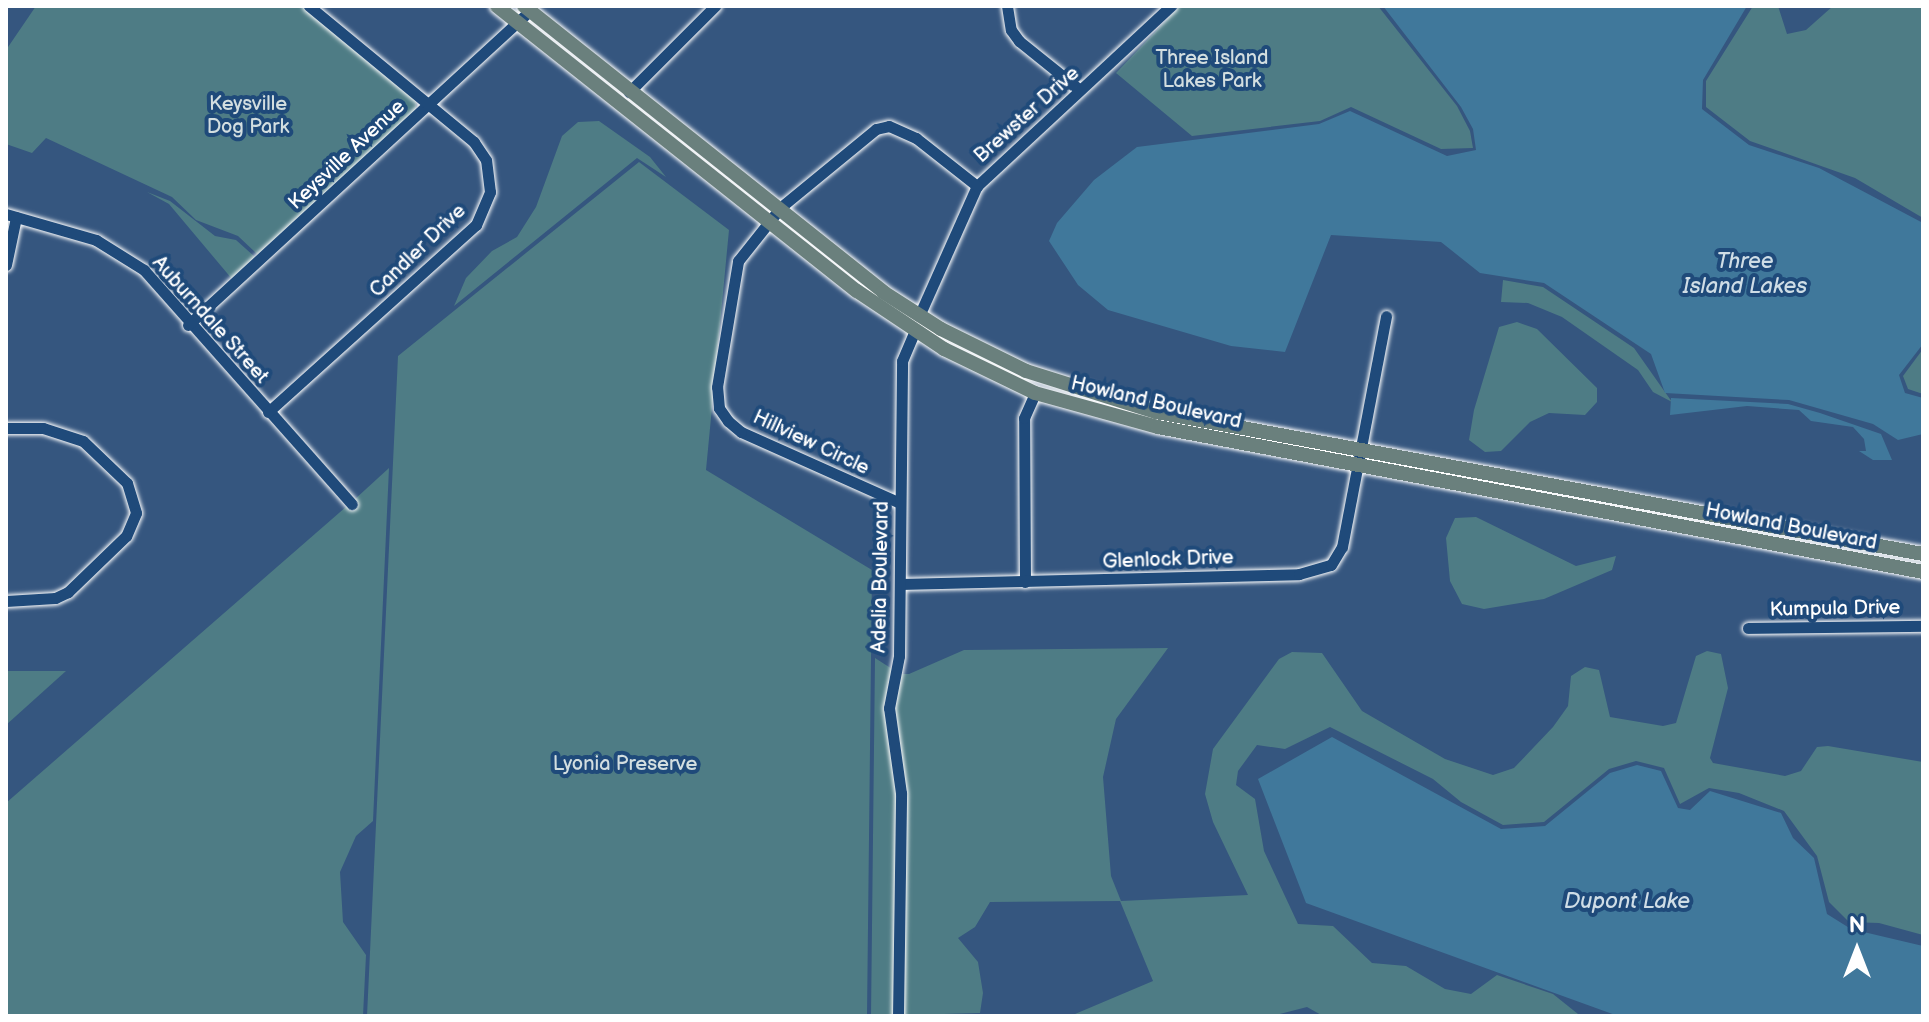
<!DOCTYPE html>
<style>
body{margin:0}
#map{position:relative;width:1929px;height:1022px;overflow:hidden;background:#35567f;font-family:"Balsamiq Sans",sans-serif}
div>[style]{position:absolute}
.green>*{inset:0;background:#4e7c85}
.water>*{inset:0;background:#40789b}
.roads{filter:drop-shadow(0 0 2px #fff) drop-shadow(0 0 2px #fff)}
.minor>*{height:11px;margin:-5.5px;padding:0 5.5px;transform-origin:5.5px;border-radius:5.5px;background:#1f4a7a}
.major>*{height:14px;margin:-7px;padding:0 7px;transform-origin:7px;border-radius:7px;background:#6a807d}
span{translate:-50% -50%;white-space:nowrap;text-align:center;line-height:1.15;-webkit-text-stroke:8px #1f4a7a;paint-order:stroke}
.park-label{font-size:20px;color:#d3dee0}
.street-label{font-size:20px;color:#fff}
.water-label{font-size:22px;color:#cfdde6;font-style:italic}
.frame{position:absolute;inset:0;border:8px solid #fff;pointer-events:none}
.north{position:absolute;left:1817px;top:910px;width:80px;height:80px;-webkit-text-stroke:6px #1f4a7a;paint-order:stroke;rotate:0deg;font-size:22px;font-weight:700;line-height:32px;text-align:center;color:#fff}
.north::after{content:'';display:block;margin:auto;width:28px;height:36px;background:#fff;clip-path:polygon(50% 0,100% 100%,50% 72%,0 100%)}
</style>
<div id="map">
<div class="green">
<i style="clip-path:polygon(36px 6px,301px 6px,416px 98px,416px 111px,258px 255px,238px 236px,196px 220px,172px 197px,46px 138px,32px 153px,6px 144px,6px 50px)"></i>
<i style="clip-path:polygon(1180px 6px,1378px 6px,1457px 106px,1470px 131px,1473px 148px,1441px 149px,1351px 107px,1320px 121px,1192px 136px,1116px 73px)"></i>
<i style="clip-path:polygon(1753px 6px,1778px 6px,1787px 34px,1806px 30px,1833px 6px,1923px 6px,1923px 218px,1855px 178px,1750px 141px,1706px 107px,1706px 81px)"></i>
<i style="clip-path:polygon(599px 121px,650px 157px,666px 177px,637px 158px,454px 306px,466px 278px,492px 251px,517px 237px,536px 207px,562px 136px,578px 122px)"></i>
<i style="clip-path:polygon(639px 162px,729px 230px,706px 470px,872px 570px,867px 1016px,367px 1016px,398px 356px)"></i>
<i style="clip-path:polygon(147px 192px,170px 201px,215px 236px,236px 240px,255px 257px,232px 279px,169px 204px)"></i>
<i style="clip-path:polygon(1503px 280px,1543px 287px,1634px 348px,1672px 402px,1653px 392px,1638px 370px,1562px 317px,1528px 303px,1501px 302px)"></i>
<i style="clip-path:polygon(1517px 322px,1537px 329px,1597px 388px,1597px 402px,1585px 415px,1549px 413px,1530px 422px,1501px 451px,1485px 452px,1469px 440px,1474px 410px,1499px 327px)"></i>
<i style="clip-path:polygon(1923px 349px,1923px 394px,1908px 389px,1903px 376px)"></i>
<i style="clip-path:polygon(389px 468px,373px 821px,356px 836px,340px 872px,343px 922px,366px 955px,363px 1016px,6px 1016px,6px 803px,347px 506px,353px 511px,358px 504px,354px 500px)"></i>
<i style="clip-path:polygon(1476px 517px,1576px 566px,1616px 556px,1612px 570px,1544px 599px,1484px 609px,1462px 604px,1450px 581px,1446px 538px,1455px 518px)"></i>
<i style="clip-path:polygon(1168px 648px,1116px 719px,1103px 777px,1111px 876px,1121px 901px,1248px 895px,1213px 822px,1205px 794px,1213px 749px,1279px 659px,1292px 652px,1322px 653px,1362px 711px,1445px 759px,1493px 775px,1514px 768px,1553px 727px,1568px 706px,1571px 676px,1585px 667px,1599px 670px,1610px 717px,1663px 726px,1676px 723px,1696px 656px,1707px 651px,1721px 654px,1728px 688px,1710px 758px,1713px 763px,1785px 776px,1801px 771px,1817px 747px,1828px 746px,1923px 762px,1923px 935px,1879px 923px,1849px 922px,1829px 902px,1817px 856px,1784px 811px,1739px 793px,1709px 788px,1680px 804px,1664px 768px,1636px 761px,1609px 769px,1544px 822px,1503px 825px,1461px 802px,1433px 779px,1330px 727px,1285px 749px,1257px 745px,1238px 771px,1236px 785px,1255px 799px,1264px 851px,1298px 924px,1333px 926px,1372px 963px,1406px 966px,1445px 989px,1471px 994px,1497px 975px,1553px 994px,1578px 1014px,1614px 1016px,1323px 1016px,1307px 1007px,1272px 1016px,1049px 1016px,1075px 1014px,1153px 981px,1120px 901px,990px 902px,975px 927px,958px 938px,978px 962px,983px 993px,980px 1013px,871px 1016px,875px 658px,900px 674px,909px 674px,964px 650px)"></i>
<i style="clip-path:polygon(6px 671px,66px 671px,6px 725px)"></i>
</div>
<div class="water">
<i style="clip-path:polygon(1383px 6px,1747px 6px,1703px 80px,1702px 109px,1749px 145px,1819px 168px,1923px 223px,1923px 344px,1899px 375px,1905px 393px,1923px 398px,1923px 434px,1898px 440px,1873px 424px,1789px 400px,1665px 393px,1651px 354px,1544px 283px,1480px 273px,1441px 242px,1331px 235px,1285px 352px,1231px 346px,1108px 310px,1078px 285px,1049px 241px,1057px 223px,1094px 180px,1137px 147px,1319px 124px,1350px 111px,1447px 156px,1476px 150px,1473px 129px,1461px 107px)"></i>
<i style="clip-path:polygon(1671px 398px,1788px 404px,1820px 413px,1881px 434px,1892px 460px,1873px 460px,1859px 451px,1866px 451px,1864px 439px,1853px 427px,1811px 421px,1799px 410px,1747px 406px,1670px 415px)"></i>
<i style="clip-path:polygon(1332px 737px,1501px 829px,1545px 826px,1610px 773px,1637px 765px,1661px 771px,1678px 808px,1690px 810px,1710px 791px,1781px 813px,1793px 838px,1814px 858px,1827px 914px,1851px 929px,1923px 946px,1923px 1016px,1618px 1016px,1306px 903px,1258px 779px)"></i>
</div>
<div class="roads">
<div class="minor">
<i style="left:1007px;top:6px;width:24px;rotate:81deg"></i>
<i style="left:1011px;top:30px;width:14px;rotate:54deg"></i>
<i style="left:1019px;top:41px;width:78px;rotate:38.8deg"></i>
<i style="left:629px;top:92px;width:122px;rotate:-45deg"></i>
<i style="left:6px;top:214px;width:94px;rotate:16.1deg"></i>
<i style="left:96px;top:240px;width:57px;rotate:32deg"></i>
<i style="left:144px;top:270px;width:313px;rotate:48.4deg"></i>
<i style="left:6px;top:265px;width:49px;rotate:-78.2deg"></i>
<i style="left:919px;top:316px;width:142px;rotate:-66deg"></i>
<i style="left:977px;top:186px;width:265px;rotate:-42.9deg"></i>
<i style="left:188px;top:325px;width:464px;rotate:-42.6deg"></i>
<i style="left:268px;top:412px;width:280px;rotate:-42deg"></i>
<i style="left:476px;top:225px;width:36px;rotate:-67deg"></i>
<i style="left:490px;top:192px;width:32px;rotate:-97deg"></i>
<i style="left:486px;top:160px;width:22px;rotate:-124deg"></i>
<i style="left:474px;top:142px;width:214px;rotate:-140.5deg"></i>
<i style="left:6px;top:428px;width:37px"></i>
<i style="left:43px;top:428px;width:42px;rotate:18deg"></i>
<i style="left:83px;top:441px;width:61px;rotate:43.7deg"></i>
<i style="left:127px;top:483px;width:31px;rotate:73deg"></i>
<i style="left:136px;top:513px;width:25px;rotate:113deg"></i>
<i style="left:126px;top:536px;width:81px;rotate:136deg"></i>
<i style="left:68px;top:592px;width:14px;rotate:155deg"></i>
<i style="left:55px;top:598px;width:49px;rotate:176.5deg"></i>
<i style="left:900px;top:503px;width:174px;rotate:-155.9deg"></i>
<i style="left:741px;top:432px;width:17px;rotate:-140deg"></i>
<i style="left:728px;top:421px;width:16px;rotate:-125deg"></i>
<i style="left:719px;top:408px;width:21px;rotate:-95deg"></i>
<i style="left:717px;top:387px;width:128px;rotate:-80.5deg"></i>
<i style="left:738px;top:261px;width:69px;rotate:-51.5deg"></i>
<i style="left:781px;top:207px;width:123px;rotate:-39.4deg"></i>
<i style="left:876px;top:129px;width:13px;rotate:-13deg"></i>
<i style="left:889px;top:126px;width:30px;rotate:24deg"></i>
<i style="left:916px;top:138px;width:78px;rotate:38.2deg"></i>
<i style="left:1025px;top:582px;width:164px;rotate:-90.3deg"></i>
<i style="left:1024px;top:418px;width:27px;rotate:-66deg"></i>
<i style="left:900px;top:584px;width:399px;rotate:-1.4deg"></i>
<i style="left:1299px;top:574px;width:33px;rotate:-16deg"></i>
<i style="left:1331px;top:565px;width:21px;rotate:-59deg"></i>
<i style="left:1342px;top:547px;width:235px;rotate:-79.2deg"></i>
<i style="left:1748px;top:628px;width:175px;rotate:-0.7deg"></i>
<i style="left:898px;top:1016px;width:223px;rotate:-89.2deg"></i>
<i style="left:901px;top:793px;width:86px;rotate:-98deg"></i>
<i style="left:889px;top:708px;width:53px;rotate:-79.1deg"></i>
<i style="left:899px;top:656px;width:295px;rotate:-89.4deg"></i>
<i style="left:902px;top:361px;width:33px;rotate:-67deg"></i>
</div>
<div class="major">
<i style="left:497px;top:6px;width:459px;rotate:38.4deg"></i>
<i style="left:857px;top:291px;width:105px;rotate:33.7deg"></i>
<i style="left:944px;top:349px;width:101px;rotate:25.8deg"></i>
<i style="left:1035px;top:393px;width:128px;rotate:15.5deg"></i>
<i style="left:1158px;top:427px;width:779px;rotate:10.73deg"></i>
<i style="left:524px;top:6px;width:459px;rotate:38.5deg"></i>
<i style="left:883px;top:292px;width:69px;rotate:32.5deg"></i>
<i style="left:941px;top:329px;width:95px;rotate:26.3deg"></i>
<i style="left:1026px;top:371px;width:136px;rotate:17.5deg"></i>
<i style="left:1156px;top:412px;width:780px;rotate:10.49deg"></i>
</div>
</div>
<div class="park-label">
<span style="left:1212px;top:70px">Three Island<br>Lakes Park</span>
<span style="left:248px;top:116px">Keysville<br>Dog Park</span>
<span style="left:625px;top:764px">Lyonia Preserve</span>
</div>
<div class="street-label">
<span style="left:1027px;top:115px;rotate:-42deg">Brewster Drive</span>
<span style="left:347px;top:155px;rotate:-43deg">Keysville Avenue</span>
<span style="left:418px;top:251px;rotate:-44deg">Candler Drive</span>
<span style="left:210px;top:320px;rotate:48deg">Auburndale Street</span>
<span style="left:1156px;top:403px;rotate:13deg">Howland Boulevard</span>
<span style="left:811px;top:443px;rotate:25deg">Hillview Circle</span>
<span style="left:1791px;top:527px;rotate:11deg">Howland Boulevard</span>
<span style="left:1168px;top:560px;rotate:-2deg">Glenlock Drive</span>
<span style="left:881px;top:577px;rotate:-89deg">Adelia Boulevard</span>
<span style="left:1835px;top:609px;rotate:-1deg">Kumpula Drive</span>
</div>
<div class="water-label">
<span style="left:1745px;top:274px">Three<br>Island Lakes</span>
<span style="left:1627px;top:902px">Dupont Lake</span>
</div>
<div class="frame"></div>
<div class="north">N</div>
</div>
